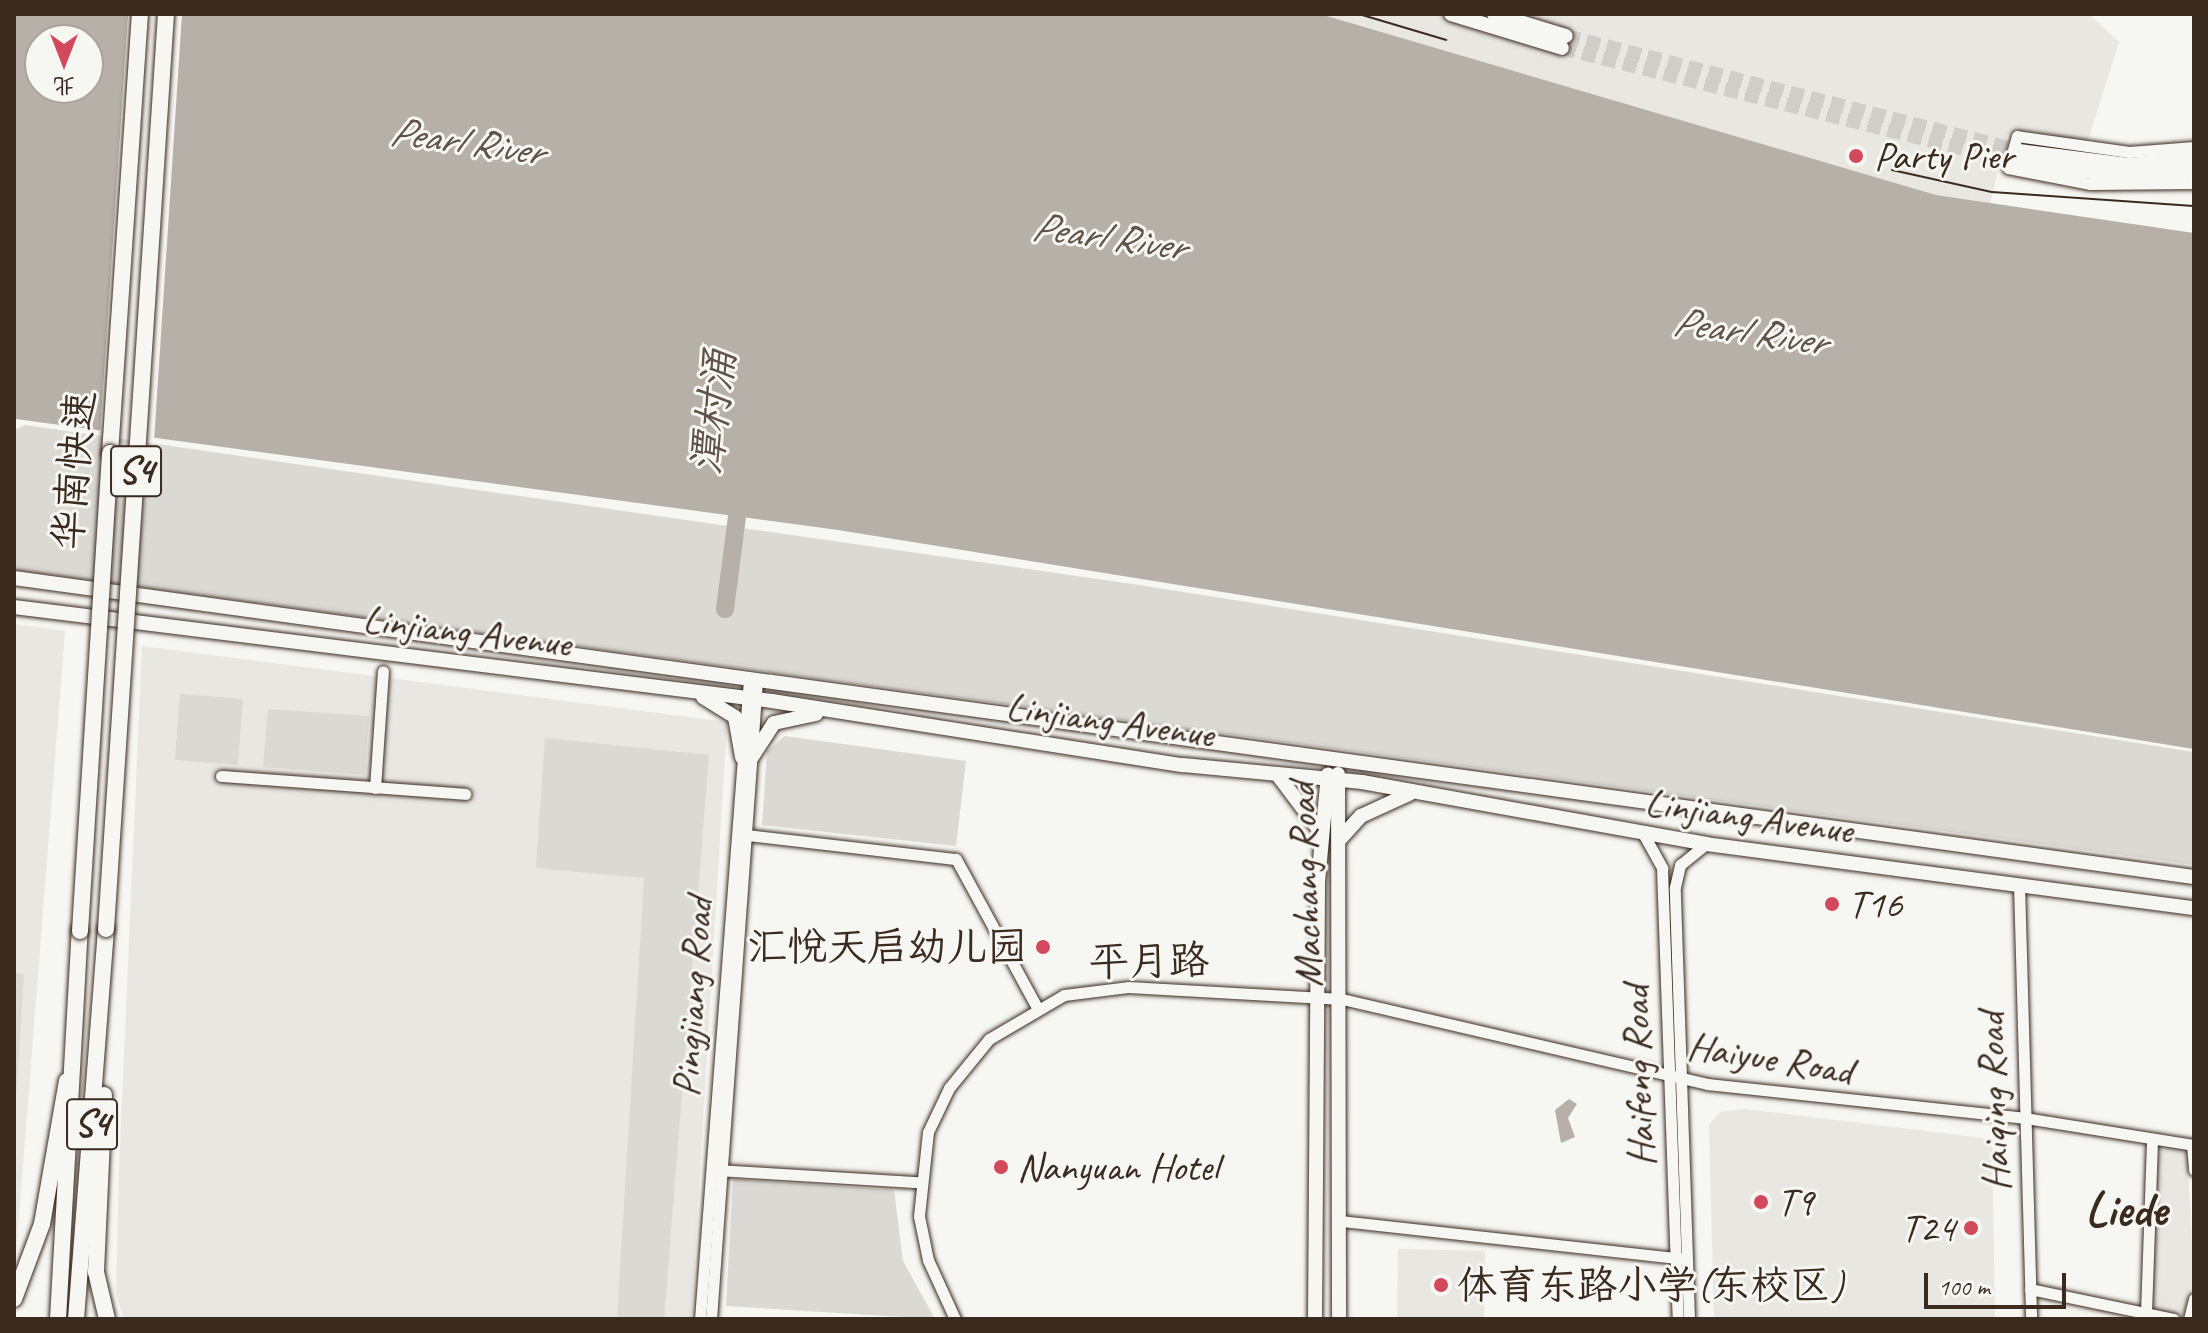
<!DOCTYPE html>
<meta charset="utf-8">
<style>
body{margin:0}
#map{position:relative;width:2208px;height:1333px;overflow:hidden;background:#f6f6f2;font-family:Caveat,"LXGW WenKai TC",sans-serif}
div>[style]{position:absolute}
.built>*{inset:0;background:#e8e7e2}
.green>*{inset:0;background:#dad9d3}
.water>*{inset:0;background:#b6b0a9}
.pier>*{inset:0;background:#f6f6f2}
.river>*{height:18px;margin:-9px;padding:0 9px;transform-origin:9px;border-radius:9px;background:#b6b0a9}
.major-tunnel>*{height:14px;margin-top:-7px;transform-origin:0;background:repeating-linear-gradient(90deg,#d1cdc8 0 14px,transparent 0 21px)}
.roads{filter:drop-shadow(0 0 2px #3b2a1e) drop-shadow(0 0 2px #3b2a1e)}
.minor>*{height:11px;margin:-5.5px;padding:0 5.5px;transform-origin:5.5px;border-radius:5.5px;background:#f6f6f2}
.major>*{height:14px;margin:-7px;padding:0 7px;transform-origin:7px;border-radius:7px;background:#f6f6f2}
.highway>*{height:16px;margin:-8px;padding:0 8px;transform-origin:8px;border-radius:8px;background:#f6f6f2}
.tram>*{height:2px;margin:-1px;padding:0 1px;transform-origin:1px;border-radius:1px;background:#3b2a1e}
.bridges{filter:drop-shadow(0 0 2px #3b2a1e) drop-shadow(0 0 2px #3b2a1e)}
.highway-bridge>*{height:16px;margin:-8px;padding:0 8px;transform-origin:8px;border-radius:8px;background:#f6f6f2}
.dots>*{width:22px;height:22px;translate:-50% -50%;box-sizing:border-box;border:4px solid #f6f6f2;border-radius:50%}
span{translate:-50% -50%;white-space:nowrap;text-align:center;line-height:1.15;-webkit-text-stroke:6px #f6f6f2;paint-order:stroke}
.shield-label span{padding:2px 6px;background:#f6f6f2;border:2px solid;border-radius:6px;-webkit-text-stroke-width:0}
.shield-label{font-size:38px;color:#3b2a1e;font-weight:700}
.poi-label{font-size:40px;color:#3b2a1e}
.left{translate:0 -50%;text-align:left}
.right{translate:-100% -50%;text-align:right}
.street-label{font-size:40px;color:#3b2a1e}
.water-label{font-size:42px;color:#605248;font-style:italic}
.district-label{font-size:48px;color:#3b2a1e;font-weight:700}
.frame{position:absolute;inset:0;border:16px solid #3b2a1e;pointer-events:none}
.north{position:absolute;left:24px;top:24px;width:80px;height:80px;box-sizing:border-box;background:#f6f6f2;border:2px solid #aba49d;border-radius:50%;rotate:180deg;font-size:22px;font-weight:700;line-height:32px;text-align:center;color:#3b2a1e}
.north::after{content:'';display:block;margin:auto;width:28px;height:36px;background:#d1495b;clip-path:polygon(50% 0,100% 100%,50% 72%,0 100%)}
.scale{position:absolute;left:1924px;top:1273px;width:142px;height:36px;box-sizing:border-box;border:4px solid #3b2a1e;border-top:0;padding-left:10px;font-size:24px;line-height:28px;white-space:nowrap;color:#3b2a1e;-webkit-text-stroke:6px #f6f6f2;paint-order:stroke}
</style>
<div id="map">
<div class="built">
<i style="clip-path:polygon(1320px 14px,2089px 14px,2119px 42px,2086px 146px,2007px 134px,1990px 203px,1936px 195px)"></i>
<i style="clip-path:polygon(14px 624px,65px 631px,14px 1280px)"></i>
<i style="clip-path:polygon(142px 646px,727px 722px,691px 1319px,124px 1319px,116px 1293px,119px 1169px)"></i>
<i style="clip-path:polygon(1744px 1109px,1992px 1139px,1995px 1319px,1714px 1319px,1709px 1125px,1720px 1112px)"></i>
<i style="clip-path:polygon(2157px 1145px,2187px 1148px,2194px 1278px,2187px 1316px,2150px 1310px)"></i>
<i style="clip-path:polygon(1398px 1249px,1485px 1251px,1484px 1319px,1397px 1319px)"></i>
</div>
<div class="green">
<i style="clip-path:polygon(25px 425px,1139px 585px,2194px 752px,2194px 865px,14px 570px,14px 430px)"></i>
<i style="clip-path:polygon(180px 694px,243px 699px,238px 765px,175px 760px)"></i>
<i style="clip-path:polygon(268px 709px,369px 716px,365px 775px,263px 767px)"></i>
<i style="clip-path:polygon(785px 736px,966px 761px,956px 846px,762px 825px,767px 751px)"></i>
<i style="clip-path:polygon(545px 738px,709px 755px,664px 1319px,617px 1319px,644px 878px,536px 868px)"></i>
<i style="clip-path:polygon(14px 973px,24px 974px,15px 1114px,14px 1114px)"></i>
<i style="clip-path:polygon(733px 1179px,894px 1190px,903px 1261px,935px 1319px,726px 1306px)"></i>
</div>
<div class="water">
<i style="clip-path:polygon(evenodd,14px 14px,1320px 14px,1936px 195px,2194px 233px,2194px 749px,838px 530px,16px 419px,14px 14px,40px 40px,88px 40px,88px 88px,40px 88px,40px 40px)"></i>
<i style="clip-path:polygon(1569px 1099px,1577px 1104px,1568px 1118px,1575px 1137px,1561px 1143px,1555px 1110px)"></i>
</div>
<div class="pier">
<i style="clip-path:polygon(128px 14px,182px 14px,154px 441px,100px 433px)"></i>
</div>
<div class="river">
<i style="left:725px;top:609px;width:117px;rotate:-82.6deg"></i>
</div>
<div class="major-tunnel">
<i style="left:1566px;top:36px;width:467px;rotate:14.2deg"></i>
<i style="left:1562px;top:48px;width:467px;rotate:14.1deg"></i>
</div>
<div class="roads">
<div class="minor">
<i style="left:2194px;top:147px;width:65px;rotate:175.6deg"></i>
<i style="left:2129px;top:152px;width:113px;rotate:-171.9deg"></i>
<i style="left:2017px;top:136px;width:33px;rotate:106deg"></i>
<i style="left:2008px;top:168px;width:84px;rotate:11deg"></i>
<i style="left:2090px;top:184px;width:104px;rotate:-0.6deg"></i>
<i style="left:221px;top:776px;width:245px;rotate:4.2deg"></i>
<i style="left:375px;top:788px;width:117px;rotate:-86.1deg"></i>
<i style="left:747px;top:835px;width:210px;rotate:6.6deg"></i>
<i style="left:956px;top:859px;width:167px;rotate:61.4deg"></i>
<i style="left:1644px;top:835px;width:38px;rotate:61deg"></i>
<i style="left:1662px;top:868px;width:451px;rotate:88deg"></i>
<i style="left:2019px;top:884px;width:435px;rotate:88.4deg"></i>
<i style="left:2192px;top:1145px;width:25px;rotate:85deg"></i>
<i style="left:718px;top:1170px;width:199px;rotate:3.5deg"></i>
<i style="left:1341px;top:1221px;width:344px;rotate:6.3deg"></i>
<i style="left:2030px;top:1289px;width:147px;rotate:11.8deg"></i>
<i style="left:2146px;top:1313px;width:174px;rotate:-88deg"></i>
<i style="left:700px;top:1319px;width:641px;rotate:-85.62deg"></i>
<i style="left:711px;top:1319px;width:640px;rotate:-85.88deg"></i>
<i style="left:955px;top:1319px;width:65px;rotate:-114.6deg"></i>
<i style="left:928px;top:1260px;width:45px;rotate:-101.6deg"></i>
<i style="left:919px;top:1216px;width:84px;rotate:-83.9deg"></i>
<i style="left:928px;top:1132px;width:49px;rotate:-64.5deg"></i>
<i style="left:949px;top:1088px;width:63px;rotate:-50.8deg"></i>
<i style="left:989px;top:1039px;width:87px;rotate:-30.4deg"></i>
<i style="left:1064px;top:995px;width:64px;rotate:-7.1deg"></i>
<i style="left:1128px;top:987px;width:214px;rotate:3.2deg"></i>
<i style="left:1342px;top:999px;width:376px;rotate:13.1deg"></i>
<i style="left:1708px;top:1084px;width:319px;rotate:6.1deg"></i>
<i style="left:2025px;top:1118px;width:171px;rotate:9.1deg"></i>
<i style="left:1689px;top:1319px;width:432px;rotate:-91.9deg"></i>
<i style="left:1675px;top:887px;width:23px;rotate:-77deg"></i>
<i style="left:1680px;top:865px;width:33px;rotate:-39deg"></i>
<i style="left:2189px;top:1319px;width:21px;rotate:-76deg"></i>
</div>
<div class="major">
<i style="left:1451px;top:14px;width:116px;rotate:17deg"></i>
<i style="left:1494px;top:14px;width:75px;rotate:17deg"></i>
<i style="left:2019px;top:151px;width:110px;rotate:7.3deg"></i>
<i style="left:2128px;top:165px;width:66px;rotate:-5.2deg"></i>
<i style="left:2015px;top:162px;width:116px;rotate:7.4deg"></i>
<i style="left:2130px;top:177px;width:64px;rotate:-5.4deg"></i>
<i style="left:14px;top:578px;width:2200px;rotate:7.81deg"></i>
<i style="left:14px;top:607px;width:764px;rotate:7.07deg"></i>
<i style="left:772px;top:701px;width:416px;rotate:8.9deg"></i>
<i style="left:1183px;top:765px;width:180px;rotate:5.4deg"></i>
<i style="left:1362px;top:782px;width:350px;rotate:10.2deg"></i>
<i style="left:1706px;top:844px;width:492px;rotate:7.5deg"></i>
<i style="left:703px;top:697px;width:38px;rotate:32deg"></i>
<i style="left:735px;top:717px;width:41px;rotate:80.1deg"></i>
<i style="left:752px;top:757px;width:40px;rotate:-57.1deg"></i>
<i style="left:774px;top:723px;width:43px;rotate:-12.1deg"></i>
<i style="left:1277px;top:774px;width:66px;rotate:53deg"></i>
<i style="left:1338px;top:774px;width:545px;rotate:89.89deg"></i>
<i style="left:1341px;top:838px;width:30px;rotate:-48deg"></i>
<i style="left:1361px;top:816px;width:53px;rotate:-24.6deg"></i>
<i style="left:1315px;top:1319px;width:437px;rotate:-89.6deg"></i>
<i style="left:1318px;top:882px;width:108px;rotate:-84.7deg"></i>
</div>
<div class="highway">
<i style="left:110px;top:453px;width:440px;rotate:-86.1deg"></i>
<i style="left:104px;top:1095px;width:177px;rotate:92.6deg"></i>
<i style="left:96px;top:1272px;width:48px;rotate:76.8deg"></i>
<i style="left:14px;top:1299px;width:80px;rotate:-69.5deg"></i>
<i style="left:42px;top:1224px;width:145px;rotate:-80.1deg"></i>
<i style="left:58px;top:1319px;width:389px;rotate:-86.8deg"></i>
<i style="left:76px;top:1319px;width:391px;rotate:-85.6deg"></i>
</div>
</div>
<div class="tram">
<i style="left:1359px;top:14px;width:91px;rotate:16.6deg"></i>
<i style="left:1892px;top:170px;width:102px;rotate:12.4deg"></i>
<i style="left:1992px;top:192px;width:202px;rotate:4deg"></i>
</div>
<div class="bridges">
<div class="highway-bridge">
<i style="left:106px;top:929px;width:917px;rotate:-86.25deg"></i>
<i style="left:80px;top:931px;width:479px;rotate:-86.4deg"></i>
</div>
</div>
<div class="dots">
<i style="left:1856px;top:156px;background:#d1495b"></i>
<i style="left:1832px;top:904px;background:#d1495b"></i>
<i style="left:1043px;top:947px;background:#d1495b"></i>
<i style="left:1001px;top:1167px;background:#d1495b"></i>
<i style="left:1761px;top:1202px;background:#d1495b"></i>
<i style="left:1971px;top:1228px;background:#d1495b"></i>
<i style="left:1441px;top:1285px;background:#d1495b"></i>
</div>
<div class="shield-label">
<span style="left:136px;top:471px">S4</span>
<span style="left:92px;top:1124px">S4</span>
</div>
<div class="poi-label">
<span class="left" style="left:1874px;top:156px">Party Pier</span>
<span class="left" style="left:1848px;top:904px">T16</span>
<span class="right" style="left:1027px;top:947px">汇悦天启幼儿园</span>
<span class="left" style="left:1017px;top:1167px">Nanyuan Hotel</span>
<span class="left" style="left:1777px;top:1202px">T9</span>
<span class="right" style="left:1955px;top:1228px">T24</span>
<span class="left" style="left:1457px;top:1285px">体育东路小学(东校区)</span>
</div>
<div class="street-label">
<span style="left:74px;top:470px;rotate:-85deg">华南快速</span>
<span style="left:467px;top:631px;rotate:7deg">Linjiang Avenue</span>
<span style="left:1110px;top:720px;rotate:8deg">Linjiang Avenue</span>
<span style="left:1749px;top:816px;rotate:8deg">Linjiang Avenue</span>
<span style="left:1305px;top:885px;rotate:-92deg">Machang Road</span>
<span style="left:1149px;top:961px;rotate:-1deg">平月路</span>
<span style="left:692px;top:997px;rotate:-86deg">Pingjiang Road</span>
<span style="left:1770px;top:1058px;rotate:9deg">Haiyue Road</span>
<span style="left:1638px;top:1076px;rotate:-92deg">Haifeng Road</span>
<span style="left:1993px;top:1102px;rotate:-92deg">Haiqing Road</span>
</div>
<div class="water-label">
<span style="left:466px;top:142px;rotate:8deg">Pearl River</span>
<span style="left:1108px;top:237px;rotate:8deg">Pearl River</span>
<span style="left:1749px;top:332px;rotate:8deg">Pearl River</span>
<span style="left:714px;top:412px;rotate:-83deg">潭村涌</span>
</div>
<div class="district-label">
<span style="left:2126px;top:1210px">Liede</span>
</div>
<div class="frame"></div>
<div class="north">北</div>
<div class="scale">100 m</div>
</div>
